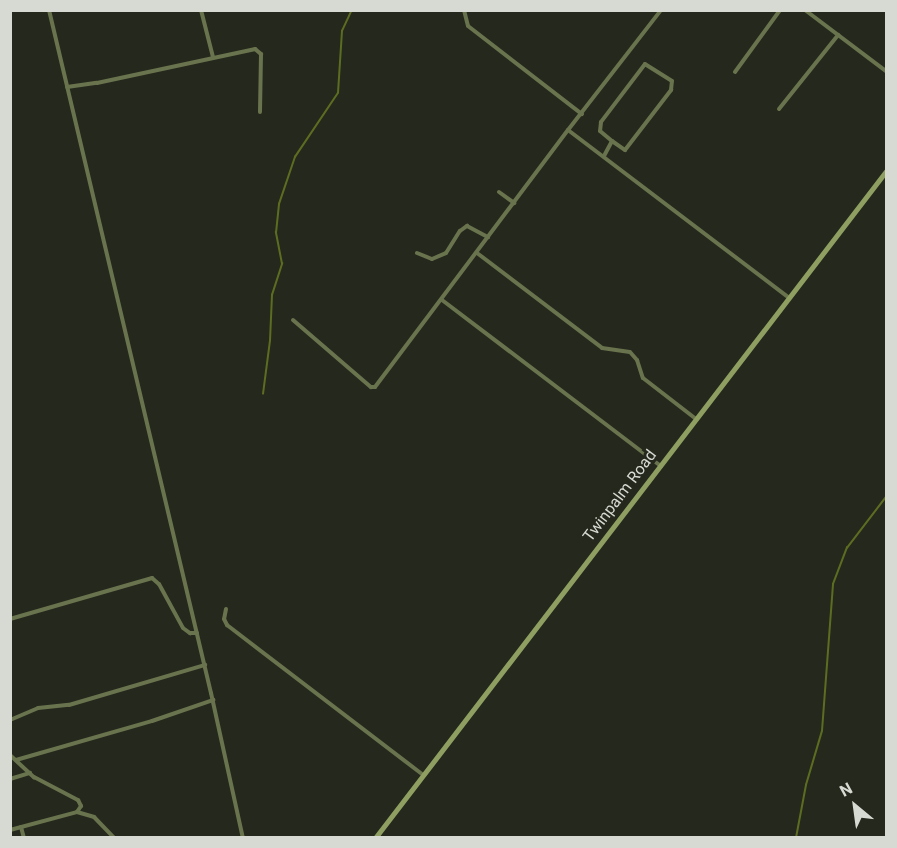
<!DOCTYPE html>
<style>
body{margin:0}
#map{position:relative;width:897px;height:848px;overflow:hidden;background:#25281c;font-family:Roboto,sans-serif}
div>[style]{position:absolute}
.stream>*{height:1.5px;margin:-0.75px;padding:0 0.75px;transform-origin:0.75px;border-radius:0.75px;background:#5c6d22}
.street>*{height:4px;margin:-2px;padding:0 2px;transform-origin:2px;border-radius:2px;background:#69734d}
.secondary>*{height:5px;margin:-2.5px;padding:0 2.5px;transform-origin:2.5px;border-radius:2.5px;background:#8e9f61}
span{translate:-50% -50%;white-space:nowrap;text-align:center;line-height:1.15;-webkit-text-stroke:6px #25281c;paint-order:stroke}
.street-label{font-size:16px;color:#d7dad2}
.frame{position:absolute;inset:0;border:12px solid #d7dad2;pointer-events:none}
.north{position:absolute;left:825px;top:776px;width:60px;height:60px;-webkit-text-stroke:4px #25281c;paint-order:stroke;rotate:331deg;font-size:16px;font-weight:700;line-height:24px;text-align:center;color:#d7dad2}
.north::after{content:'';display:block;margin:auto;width:21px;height:27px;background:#d7dad2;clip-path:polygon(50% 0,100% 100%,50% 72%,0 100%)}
</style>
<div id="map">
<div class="stream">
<i style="left:263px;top:394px;width:53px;rotate:-82.5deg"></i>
<i style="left:270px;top:341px;width:46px;rotate:-87.5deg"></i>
<i style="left:272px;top:295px;width:33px;rotate:-72deg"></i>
<i style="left:282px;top:264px;width:32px;rotate:-101deg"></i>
<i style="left:276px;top:233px;width:29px;rotate:-84deg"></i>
<i style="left:279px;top:204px;width:50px;rotate:-71.2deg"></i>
<i style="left:295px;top:157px;width:77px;rotate:-56.1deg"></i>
<i style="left:338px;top:93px;width:62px;rotate:-86.3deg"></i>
<i style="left:342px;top:31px;width:23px;rotate:-65deg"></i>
<i style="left:796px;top:838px;width:54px;rotate:-79.3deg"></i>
<i style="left:806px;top:785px;width:56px;rotate:-73.5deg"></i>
<i style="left:822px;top:731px;width:147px;rotate:-85.7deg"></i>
<i style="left:833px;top:584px;width:39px;rotate:-69deg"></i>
<i style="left:847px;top:548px;width:64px;rotate:-52.6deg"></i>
</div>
<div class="street">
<i style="left:49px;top:10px;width:702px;rotate:76.66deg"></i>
<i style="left:211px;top:693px;width:148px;rotate:77.6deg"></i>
<i style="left:201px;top:10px;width:49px;rotate:75.7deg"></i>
<i style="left:464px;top:10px;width:16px;rotate:76deg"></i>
<i style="left:468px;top:26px;width:144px;rotate:37.7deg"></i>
<i style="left:805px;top:10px;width:101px;rotate:37deg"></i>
<i style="left:735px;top:72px;width:77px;rotate:-54deg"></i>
<i style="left:67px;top:87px;width:30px;rotate:-8deg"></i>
<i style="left:97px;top:83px;width:162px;rotate:-12.1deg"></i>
<i style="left:255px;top:49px;width:8px;rotate:40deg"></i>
<i style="left:261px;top:54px;width:58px;rotate:91deg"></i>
<i style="left:779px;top:109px;width:95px;rotate:-51.4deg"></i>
<i style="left:568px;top:130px;width:152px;rotate:-52.2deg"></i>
<i style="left:604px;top:156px;width:17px;rotate:-62deg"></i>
<i style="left:612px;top:141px;width:16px;rotate:35deg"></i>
<i style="left:625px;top:150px;width:76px;rotate:-52.5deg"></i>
<i style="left:671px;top:90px;width:9px;rotate:-84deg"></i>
<i style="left:672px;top:81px;width:32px;rotate:-148deg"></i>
<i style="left:645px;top:64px;width:73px;rotate:127.2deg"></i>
<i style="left:601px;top:122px;width:9px;rotate:96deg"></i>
<i style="left:600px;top:131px;width:16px;rotate:40deg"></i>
<i style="left:499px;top:192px;width:19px;rotate:36deg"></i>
<i style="left:417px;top:253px;width:16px;rotate:22deg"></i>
<i style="left:432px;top:259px;width:15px;rotate:-23deg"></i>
<i style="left:446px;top:253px;width:26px;rotate:-58deg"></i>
<i style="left:460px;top:231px;width:9px;rotate:-36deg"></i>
<i style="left:467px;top:226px;width:24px;rotate:28deg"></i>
<i style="left:477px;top:253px;width:157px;rotate:37.2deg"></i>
<i style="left:602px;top:348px;width:28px;rotate:8deg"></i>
<i style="left:630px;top:352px;width:11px;rotate:49deg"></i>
<i style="left:637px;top:360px;width:19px;rotate:72deg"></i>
<i style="left:643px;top:378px;width:67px;rotate:37.7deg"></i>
<i style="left:442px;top:300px;width:275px;rotate:37.2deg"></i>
<i style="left:293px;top:320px;width:103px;rotate:40.7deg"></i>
<i style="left:371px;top:387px;width:4px"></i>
<i style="left:375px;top:387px;width:321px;rotate:-53.1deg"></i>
<i style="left:568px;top:130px;width:278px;rotate:37.2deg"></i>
<i style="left:226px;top:609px;width:10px;rotate:101deg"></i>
<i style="left:224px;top:619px;width:7px;rotate:63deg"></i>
<i style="left:227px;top:625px;width:247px;rotate:37.4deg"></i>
<i style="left:10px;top:619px;width:148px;rotate:-16.1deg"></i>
<i style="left:152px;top:578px;width:9px;rotate:41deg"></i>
<i style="left:159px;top:584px;width:50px;rotate:61.4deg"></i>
<i style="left:183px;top:628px;width:9px;rotate:36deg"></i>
<i style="left:190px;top:633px;width:7px"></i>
<i style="left:10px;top:720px;width:30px;rotate:-23deg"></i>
<i style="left:38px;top:708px;width:31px;rotate:-6deg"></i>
<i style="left:69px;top:705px;width:142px;rotate:-16.4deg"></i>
<i style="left:10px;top:755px;width:33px;rotate:43deg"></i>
<i style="left:34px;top:777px;width:50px;rotate:27.6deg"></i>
<i style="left:78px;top:800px;width:7px;rotate:63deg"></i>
<i style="left:81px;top:806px;width:7px;rotate:124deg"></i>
<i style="left:16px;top:760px;width:141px;rotate:-16deg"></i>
<i style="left:152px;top:721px;width:65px;rotate:-19deg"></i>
<i style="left:10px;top:779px;width:21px;rotate:-17deg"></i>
<i style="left:21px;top:827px;width:11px;rotate:75deg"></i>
<i style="left:10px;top:830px;width:69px;rotate:-15deg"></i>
<i style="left:77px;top:812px;width:18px;rotate:16deg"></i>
<i style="left:94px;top:817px;width:29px;rotate:46deg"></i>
</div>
<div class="secondary">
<i style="left:375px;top:838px;width:840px;rotate:-52.54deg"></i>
</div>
<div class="street-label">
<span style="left:620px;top:496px;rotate:-53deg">Twinpalm Road</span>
</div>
<div class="frame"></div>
<div class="north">N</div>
</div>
